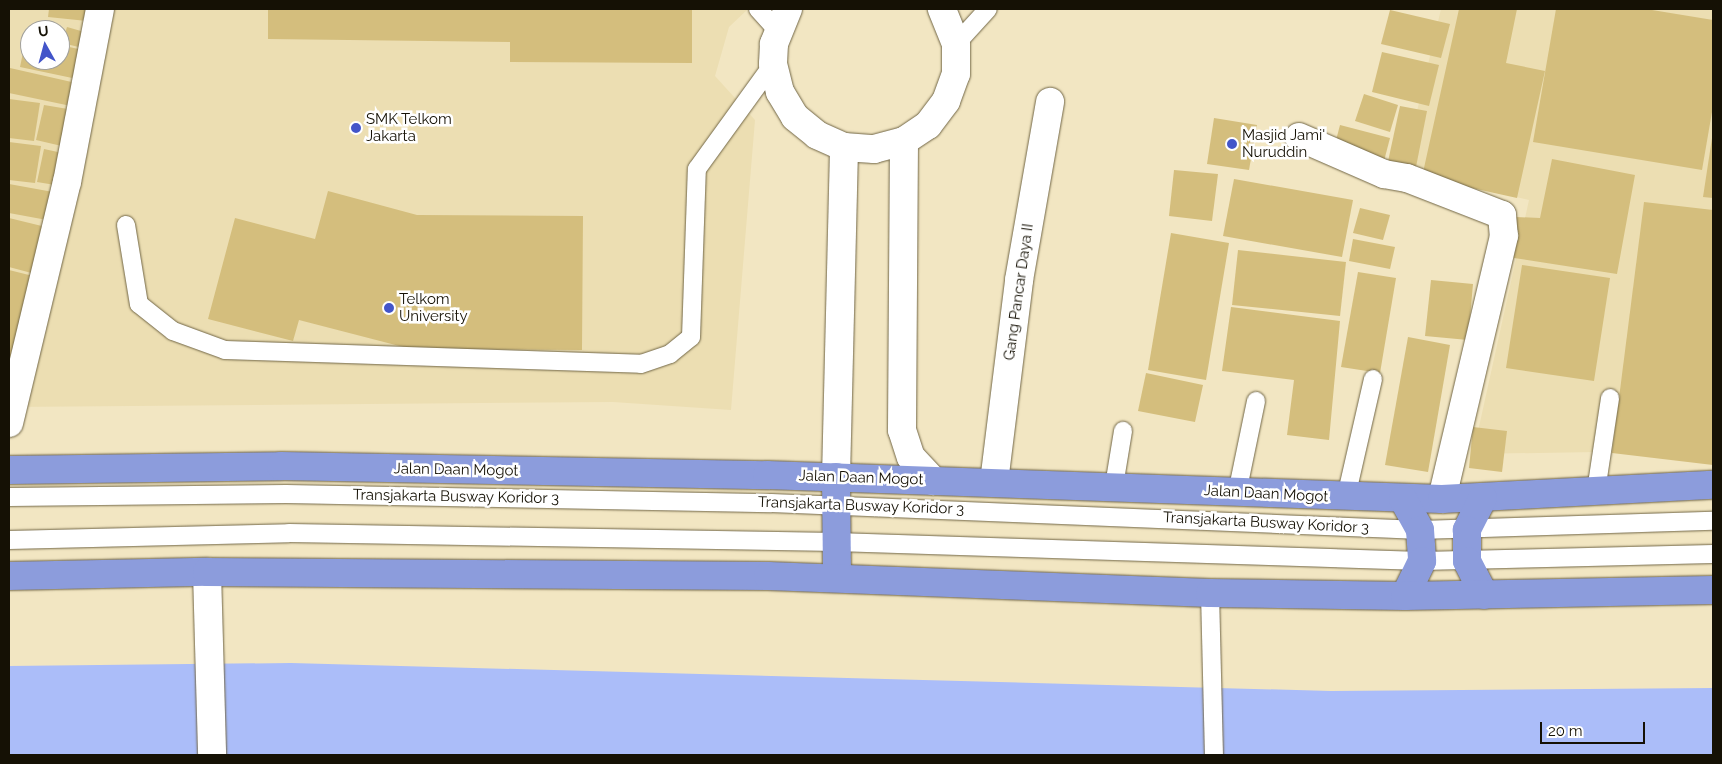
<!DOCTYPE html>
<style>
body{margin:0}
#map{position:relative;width:1722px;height:764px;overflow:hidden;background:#f2e6c2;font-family:Raleway,sans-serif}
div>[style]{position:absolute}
.built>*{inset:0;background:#ecdeb2}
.water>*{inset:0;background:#abbdf9}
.building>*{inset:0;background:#d4be7d}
.roads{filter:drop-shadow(0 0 1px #716646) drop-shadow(0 0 1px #716646)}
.service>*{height:18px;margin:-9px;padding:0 9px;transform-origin:9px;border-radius:9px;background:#fff}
.minor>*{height:28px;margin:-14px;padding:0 14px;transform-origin:14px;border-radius:14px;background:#fff}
.tertiary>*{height:28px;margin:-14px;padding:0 14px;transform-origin:14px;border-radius:14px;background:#fff}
.trunk>*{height:28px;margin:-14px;padding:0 14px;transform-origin:14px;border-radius:14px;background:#8c9cdc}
.dots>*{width:14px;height:14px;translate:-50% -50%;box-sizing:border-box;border:2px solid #fff;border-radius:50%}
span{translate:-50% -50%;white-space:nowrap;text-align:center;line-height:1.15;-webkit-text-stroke:5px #fff;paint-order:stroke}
.poi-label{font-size:15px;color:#151105}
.left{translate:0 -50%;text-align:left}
.street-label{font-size:15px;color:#151105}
.frame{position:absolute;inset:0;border:10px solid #151105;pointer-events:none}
.north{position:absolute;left:20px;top:20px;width:50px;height:50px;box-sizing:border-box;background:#fff;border:1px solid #a1a09b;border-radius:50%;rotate:353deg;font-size:14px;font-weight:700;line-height:20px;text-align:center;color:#151105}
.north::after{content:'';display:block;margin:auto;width:18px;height:22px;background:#4355c9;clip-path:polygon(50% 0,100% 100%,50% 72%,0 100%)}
.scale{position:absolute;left:1540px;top:722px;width:105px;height:22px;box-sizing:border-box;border:2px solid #151105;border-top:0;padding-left:6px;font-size:15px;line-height:18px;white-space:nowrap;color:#151105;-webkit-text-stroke:4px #fff;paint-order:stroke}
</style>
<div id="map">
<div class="built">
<i style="clip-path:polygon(evenodd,9px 9px,748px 9px,729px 27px,715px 76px,755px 120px,731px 410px,613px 402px,9px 407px,9px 9px,30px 30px,60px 30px,60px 60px,30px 60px,30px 30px)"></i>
<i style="clip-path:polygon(1441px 9px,1713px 9px,1713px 450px,1473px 454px,1529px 200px,1403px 171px)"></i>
</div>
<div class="water">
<i style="clip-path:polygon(291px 663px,1331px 691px,1713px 688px,1713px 755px,9px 755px,9px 666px)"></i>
</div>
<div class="building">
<i style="clip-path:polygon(49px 9px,89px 9px,87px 21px,48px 17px)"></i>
<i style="clip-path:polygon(268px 9px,692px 9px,692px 63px,510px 62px,510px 42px,268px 39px)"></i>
<i style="clip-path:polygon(1459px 9px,1517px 9px,1506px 63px,1545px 71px,1517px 198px,1422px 177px)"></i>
<i style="clip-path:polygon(1556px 9px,1646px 9px,1713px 20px,1713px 106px,1702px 170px,1533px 142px)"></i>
<i style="clip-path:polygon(1390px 10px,1450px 24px,1441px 58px,1381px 44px)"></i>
<i style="clip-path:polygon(67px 27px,88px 33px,83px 48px,62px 43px)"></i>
<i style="clip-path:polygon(26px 38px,30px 39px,30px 60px,60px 60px,60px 45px,83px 50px,77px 79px,20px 67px)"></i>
<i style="clip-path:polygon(1382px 52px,1439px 65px,1429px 106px,1372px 92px)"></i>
<i style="clip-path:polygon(10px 68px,76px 83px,71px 106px,9px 93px)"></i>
<i style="clip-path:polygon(1364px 94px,1398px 105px,1390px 132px,1355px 121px)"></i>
<i style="clip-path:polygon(9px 99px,40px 103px,34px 141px,9px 138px)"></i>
<i style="clip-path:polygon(44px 105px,74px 110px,66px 147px,36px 140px)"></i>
<i style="clip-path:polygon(1400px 106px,1427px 111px,1415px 172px,1387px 166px)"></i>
<i style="clip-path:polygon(1214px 118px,1257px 125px,1249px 170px,1207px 164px)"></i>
<i style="clip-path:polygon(1340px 125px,1390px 138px,1384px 161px,1334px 148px)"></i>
<i style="clip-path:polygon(1712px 138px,1713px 138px,1713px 198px,1703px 197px)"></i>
<i style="clip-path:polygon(9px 142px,41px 146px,35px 183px,9px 180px)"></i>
<i style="clip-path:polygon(44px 149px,67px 154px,61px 186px,37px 182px)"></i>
<i style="clip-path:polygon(1552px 159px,1635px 175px,1617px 274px,1514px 258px,1516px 217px,1540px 218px)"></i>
<i style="clip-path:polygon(1174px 170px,1218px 174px,1212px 221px,1169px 216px)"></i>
<i style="clip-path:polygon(1234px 179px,1353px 200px,1342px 257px,1223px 236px)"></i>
<i style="clip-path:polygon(9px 184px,53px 192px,47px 220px,9px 213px)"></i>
<i style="clip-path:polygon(328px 191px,417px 215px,583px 216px,582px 350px,411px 349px,299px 320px,293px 341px,208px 319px,235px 218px,315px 239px)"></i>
<i style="clip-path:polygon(1644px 202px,1713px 210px,1713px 465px,1612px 453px)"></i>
<i style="clip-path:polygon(1360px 208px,1390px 215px,1383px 240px,1353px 233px)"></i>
<i style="clip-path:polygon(9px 218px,50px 228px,39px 275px,9px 267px)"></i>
<i style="clip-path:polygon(1171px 233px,1229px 243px,1206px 380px,1148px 370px)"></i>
<i style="clip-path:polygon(1353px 239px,1395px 247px,1390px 269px,1349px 261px)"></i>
<i style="clip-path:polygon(1238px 250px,1346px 262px,1340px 316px,1232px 305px)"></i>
<i style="clip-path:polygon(1522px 265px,1610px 278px,1594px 381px,1506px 368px)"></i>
<i style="clip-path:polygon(9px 270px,41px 278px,9px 386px)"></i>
<i style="clip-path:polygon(1358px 272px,1396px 278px,1380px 373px,1341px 367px)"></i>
<i style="clip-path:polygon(1431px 280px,1473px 284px,1468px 340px,1425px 336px)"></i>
<i style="clip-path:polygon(1231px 307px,1340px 321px,1329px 440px,1287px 435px,1294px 380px,1222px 371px)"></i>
<i style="clip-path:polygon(1408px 337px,1450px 345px,1428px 472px,1385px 465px)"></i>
<i style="clip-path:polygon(1146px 373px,1203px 385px,1195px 422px,1138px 411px)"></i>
<i style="clip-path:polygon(1473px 427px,1507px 431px,1502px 472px,1469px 468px)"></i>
</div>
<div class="roads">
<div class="service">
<i style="left:758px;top:9px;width:28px;rotate:48deg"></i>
<i style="left:956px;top:44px;width:47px;rotate:-47.6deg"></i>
<i style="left:126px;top:225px;width:80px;rotate:80.7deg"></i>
<i style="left:139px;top:304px;width:43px;rotate:38.5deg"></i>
<i style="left:173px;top:331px;width:55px;rotate:20.1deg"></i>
<i style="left:225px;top:350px;width:416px;rotate:1.9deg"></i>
<i style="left:641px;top:364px;width:31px;rotate:-19deg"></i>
<i style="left:670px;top:354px;width:27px;rotate:-39deg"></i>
<i style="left:691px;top:337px;width:168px;rotate:-88deg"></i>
<i style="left:697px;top:169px;width:130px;rotate:-54.1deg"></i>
<i style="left:1114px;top:486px;width:56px;rotate:-80.7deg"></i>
<i style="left:1596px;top:491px;width:94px;rotate:-81.4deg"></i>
<i style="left:1237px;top:493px;width:94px;rotate:-78.3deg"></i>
<i style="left:9px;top:497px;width:277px;rotate:-0.6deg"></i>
<i style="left:286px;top:494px;width:485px;rotate:1.1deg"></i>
<i style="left:771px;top:503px;width:650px;rotate:2.38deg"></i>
<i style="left:1420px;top:530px;width:293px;rotate:-1.8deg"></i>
<i style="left:1346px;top:497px;width:121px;rotate:-77.1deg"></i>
<i style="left:9px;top:540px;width:280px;rotate:-1.4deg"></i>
<i style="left:289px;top:533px;width:547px;rotate:0.94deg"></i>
<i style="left:836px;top:542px;width:586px;rotate:1.86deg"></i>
<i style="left:1422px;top:561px;width:291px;rotate:-1.4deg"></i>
<i style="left:1210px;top:593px;width:162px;rotate:88.6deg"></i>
</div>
<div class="minor">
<i style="left:1299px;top:137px;width:93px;rotate:23.5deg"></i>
<i style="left:1384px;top:174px;width:23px;rotate:10deg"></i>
<i style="left:1407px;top:178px;width:102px;rotate:21.3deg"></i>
<i style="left:1502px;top:215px;width:21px;rotate:85deg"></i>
<i style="left:1504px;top:236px;width:270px;rotate:103.3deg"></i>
<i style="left:9px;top:423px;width:248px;rotate:-76.5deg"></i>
<i style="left:67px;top:182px;width:176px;rotate:-79.2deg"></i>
<i style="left:994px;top:482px;width:204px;rotate:-82.9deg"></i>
<i style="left:1019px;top:280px;width:181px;rotate:-80.1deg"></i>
<i style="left:207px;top:572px;width:183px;rotate:88.4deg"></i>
</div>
<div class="tertiary">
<i style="left:788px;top:9px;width:38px;rotate:112deg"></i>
<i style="left:774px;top:44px;width:20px;rotate:93deg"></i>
<i style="left:773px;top:64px;width:29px;rotate:76deg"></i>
<i style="left:780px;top:92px;width:29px;rotate:59deg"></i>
<i style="left:795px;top:117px;width:28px;rotate:39deg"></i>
<i style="left:817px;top:135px;width:30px;rotate:24deg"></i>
<i style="left:844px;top:147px;width:30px;rotate:4deg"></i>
<i style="left:874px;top:149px;width:31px;rotate:-15deg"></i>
<i style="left:904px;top:141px;width:29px;rotate:-34deg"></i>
<i style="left:928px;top:125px;width:30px;rotate:-53deg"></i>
<i style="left:946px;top:101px;width:29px;rotate:-70deg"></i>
<i style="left:956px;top:74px;width:30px;rotate:-90deg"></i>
<i style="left:956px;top:44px;width:38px;rotate:-112deg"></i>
<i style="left:904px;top:141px;width:289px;rotate:90.4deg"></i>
<i style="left:902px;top:430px;width:28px;rotate:72deg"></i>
<i style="left:911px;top:457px;width:33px;rotate:47deg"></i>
<i style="left:836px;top:477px;width:330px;rotate:-88.6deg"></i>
</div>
<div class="trunk">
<i style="left:9px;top:470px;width:272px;rotate:-0.8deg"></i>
<i style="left:281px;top:466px;width:486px;rotate:1.1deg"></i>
<i style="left:767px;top:475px;width:675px;rotate:2.04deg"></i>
<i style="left:1442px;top:499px;width:271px;rotate:-3deg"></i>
<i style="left:836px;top:477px;width:101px;rotate:89.4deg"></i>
<i style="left:1483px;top:498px;width:36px;rotate:117deg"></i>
<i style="left:1467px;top:530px;width:31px;rotate:90deg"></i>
<i style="left:1467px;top:561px;width:38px;rotate:63deg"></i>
<i style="left:1403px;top:499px;width:35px;rotate:61deg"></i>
<i style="left:1420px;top:530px;width:31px;rotate:86deg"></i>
<i style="left:1422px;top:561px;width:39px;rotate:116deg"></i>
<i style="left:9px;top:576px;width:198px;rotate:-1.2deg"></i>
<i style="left:207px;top:572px;width:561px;rotate:0.41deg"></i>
<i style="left:768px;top:576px;width:442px;rotate:2.2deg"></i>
<i style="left:1210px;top:593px;width:195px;rotate:0.9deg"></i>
<i style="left:1405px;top:596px;width:308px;rotate:-1.1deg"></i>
</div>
</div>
<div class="dots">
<i style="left:356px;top:128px;background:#4355c9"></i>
<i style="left:1232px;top:144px;background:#4355c9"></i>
<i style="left:389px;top:308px;background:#4355c9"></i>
</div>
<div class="poi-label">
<span class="left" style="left:366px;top:128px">SMK Telkom<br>Jakarta</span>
<span class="left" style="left:1242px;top:144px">Masjid Jami'<br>Nuruddin</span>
<span class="left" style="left:399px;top:308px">Telkom<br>University</span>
</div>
<div class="street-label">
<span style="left:1019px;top:292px;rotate:-82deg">Gang Pancar Daya II</span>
<span style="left:456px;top:470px;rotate:1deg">Jalan Daan Mogot</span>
<span style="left:861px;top:478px;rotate:2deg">Jalan Daan Mogot</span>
<span style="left:1266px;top:494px;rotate:3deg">Jalan Daan Mogot</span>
<span style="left:456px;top:497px;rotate:1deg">Transjakarta Busway Koridor 3</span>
<span style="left:861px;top:506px;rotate:2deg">Transjakarta Busway Koridor 3</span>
<span style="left:1266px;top:523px;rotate:3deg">Transjakarta Busway Koridor 3</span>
</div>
<div class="frame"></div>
<div class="north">U</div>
<div class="scale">20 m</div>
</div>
